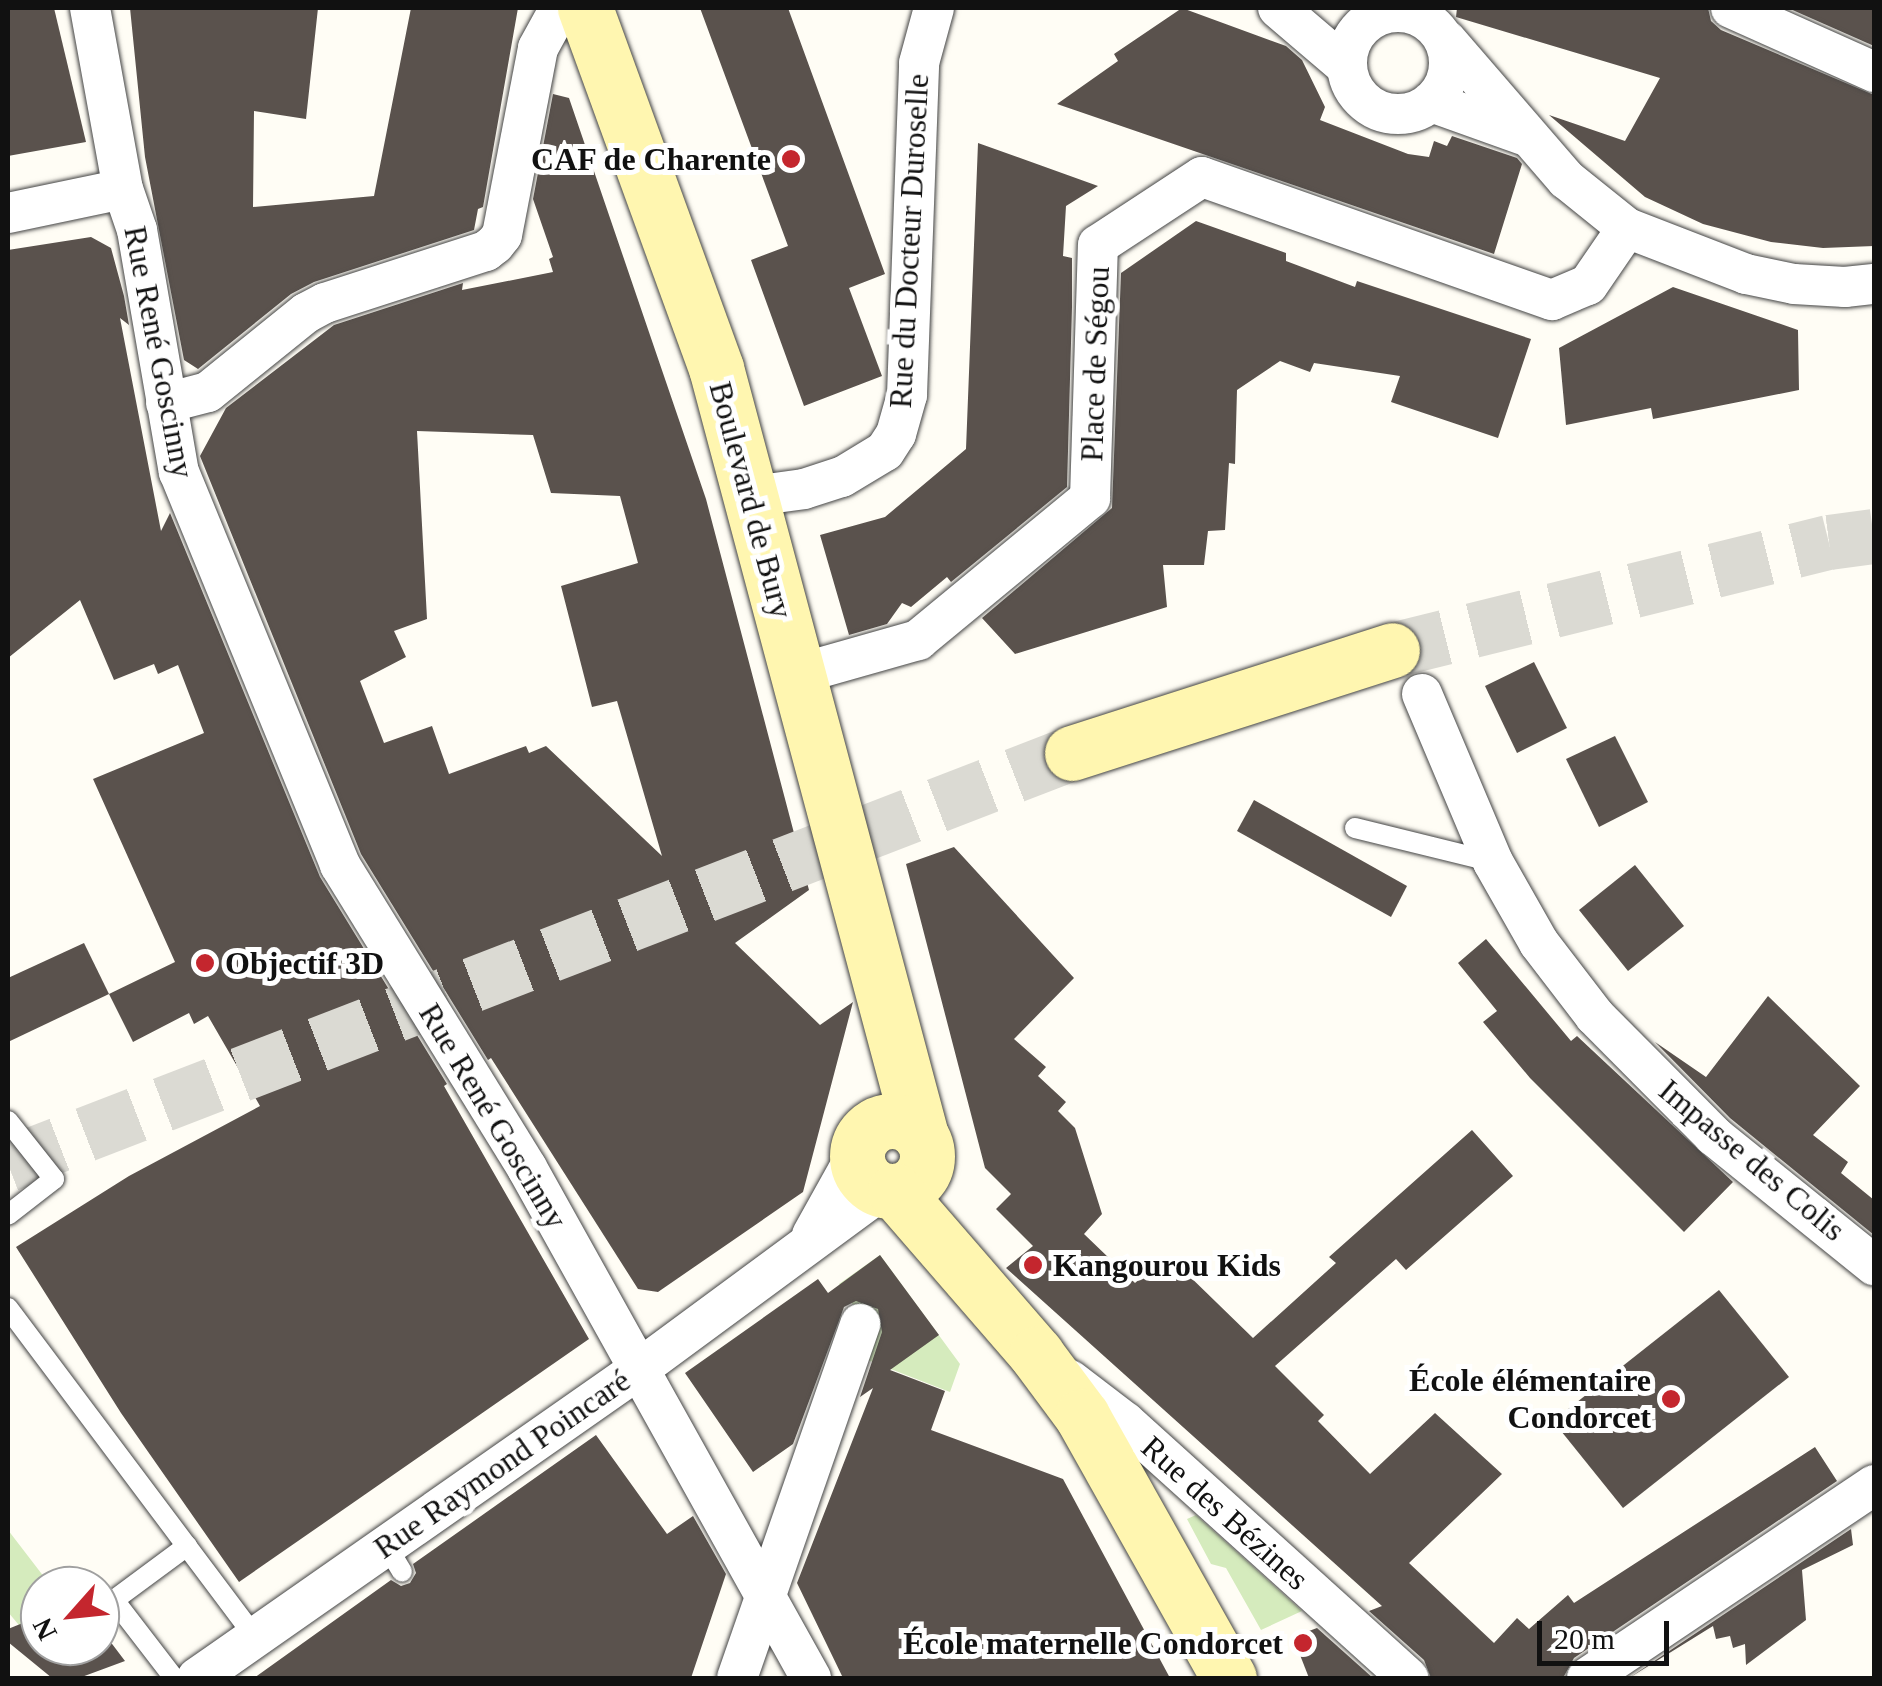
<!DOCTYPE html>
<meta charset="utf-8">
<style>
body{margin:0}
#map{position:relative;width:1882px;height:1686px;overflow:hidden;background:#fffdf5;font-family:"Times New Roman",serif}
div>[style]{position:absolute}
.green>*{inset:0;background:#d5ebbd}
.building>*{inset:0;background:#5a524d}
.secondary-tunnel>*{height:55px;margin-top:-27.5px;transform-origin:0;background:repeating-linear-gradient(90deg,#dbdad3 0 55px,transparent 0 83px)}
.roads{filter:drop-shadow(0 0 2px #444) drop-shadow(0 0 2px #444)}
.lane>*{height:20px;margin:-10px;padding:0 10px;transform-origin:10px;border-radius:10px;background:#fff}
.street>*{height:40px;margin:-20px;padding:0 20px;transform-origin:20px;border-radius:20px;background:#fff}
.street>.ring{margin:-20px;padding:0;box-sizing:content-box;background:none;border:40px solid #fff;border-radius:50%}
.secondary>*{height:55px;margin:-27.5px;padding:0 27.5px;transform-origin:27.5px;border-radius:27.5px;background:#fff6b0}
.secondary>.ring{margin:-27.5px;padding:0;box-sizing:content-box;background:none;border:55px solid #fff6b0;border-radius:50%}
.dots>*{width:28px;height:28px;translate:-50% -50%;box-sizing:border-box;border:5px solid #fff;border-radius:50%}
span{translate:-50% -50%;white-space:nowrap;text-align:center;line-height:1.15;-webkit-text-stroke:10px #fff;paint-order:stroke}
.poi-label{font-size:32px;color:#111;font-weight:700}
.right{translate:-100% -50%;text-align:right}
.left{translate:0 -50%;text-align:left}
.street-label{font-size:32px;color:#111}
.frame{position:absolute;inset:0;border:10px solid #111;pointer-events:none}
.north{position:absolute;left:20px;top:1566px;width:100px;height:100px;box-sizing:border-box;background:#fff;border:2px solid #a0a0a0;border-radius:50%;rotate:243deg;font-size:28px;font-weight:700;line-height:40px;text-align:center;color:#111}
.north::after{content:'';display:block;margin:auto;width:35px;height:45px;background:#c4262e;clip-path:polygon(50% 0,100% 100%,50% 72%,0 100%)}
.scale{position:absolute;left:1537px;top:1621px;width:132px;height:45px;box-sizing:border-box;border:5px solid #111;border-top:0;padding-left:12px;font-size:30px;line-height:35px;white-space:nowrap;color:#111;-webkit-text-stroke:8px #fff;paint-order:stroke}
</style>
<div id="map">
<div class="green">
<i style="clip-path:polygon(880px 1255px,960px 1364px,950px 1392px,857px 1356px,867px 1326px,839px 1284px)"></i>
<i style="clip-path:polygon(1196px 1515px,1302px 1611px,1261px 1630px,1226px 1568px,1211px 1564px,1187px 1519px)"></i>
<i style="clip-path:polygon(8px 1530px,51px 1586px,40px 1586px,40px 1646px,47px 1652px,33px 1642px,8px 1612px)"></i>
</div>
<div class="building">
<i style="clip-path:polygon(8px 8px,54px 8px,86px 142px,8px 156px)"></i>
<i style="clip-path:polygon(130px 8px,318px 8px,306px 119px,254px 111px,253px 207px,374px 196px,411px 8px,518px 8px,483px 207px,478px 209px,474px 230px,314px 282px,291px 294px,198px 369px,184px 360px,145px 157px)"></i>
<i style="clip-path:polygon(700px 8px,788px 8px,885px 274px,849px 288px,882px 376px,804px 406px,751px 260px,788px 246px)"></i>
<i style="clip-path:polygon(1182px 8px,1286px 46px,1302px 60px,1325px 107px,1320px 120px,1408px 154px,1429px 157px,1434px 141px,1447px 146px,1452px 136px,1517px 158px,1522px 164px,1494px 254px,1057px 104px,1118px 61px,1114px 54px)"></i>
<i style="clip-path:polygon(1457px 8px,1708px 8px,1711px 21px,1721px 30px,1874px 95px,1874px 246px,1823px 248px,1771px 242px,1703px 224px,1645px 197px,1549px 115px,1625px 141px,1660px 78px,1456px 17px)"></i>
<i style="clip-path:polygon(1788px 8px,1874px 8px,1874px 46px)"></i>
<i style="clip-path:polygon(evenodd,553px 94px,569px 98px,706px 499px,809px 890px,735px 943px,820px 1025px,853px 1002px,803px 1192px,658px 1292px,638px 1289px,491px 1058px,488px 1060px,361px 854px,200px 456px,226px 408px,334px 325px,463px 283px,462px 290px,553px 272px,549px 259px,553px 257px,533px 199px,553px 94px,417px 431px,533px 435px,551px 493px,620px 496px,638px 563px,561px 586px,592px 707px,617px 701px,662px 856px,546px 746px,529px 753px,526px 746px,449px 774px,432px 726px,384px 743px,360px 681px,406px 657px,394px 631px,427px 619px,417px 431px)"></i>
<i style="clip-path:polygon(978px 143px,1098px 186px,1066px 206px,1063px 256px,1072px 258px,1072px 307px,1067px 487px,951px 582px,947px 577px,911px 607px,902px 603px,887px 624px,849px 635px,820px 535px,885px 517px,966px 449px)"></i>
<i style="clip-path:polygon(1196px 221px,1286px 253px,1286px 261px,1355px 287px,1357px 281px,1531px 339px,1498px 438px,1391px 402px,1400px 376px,1314px 363px,1310px 372px,1280px 361px,1237px 390px,1235px 464px,1229px 463px,1225px 530px,1208px 531px,1204px 565px,1163px 565px,1167px 607px,1015px 654px,982px 618px,1112px 508px,1121px 273px)"></i>
<i style="clip-path:polygon(91px 237px,111px 248px,124px 296px,129px 325px,120px 318px,161px 531px,170px 513px,320px 877px,447px 1084px,444px 1086px,589px 1339px,239px 1582px,121px 1413px,16px 1247px,129px 1176px,260px 1106px,208px 1016px,194px 1024px,189px 1013px,133px 1042px,109px 994px,175px 962px,93px 779px,204px 733px,178px 665px,158px 674px,154px 664px,114px 680px,80px 600px,8px 658px,8px 250px)"></i>
<i style="clip-path:polygon(1673px 287px,1798px 330px,1799px 390px,1653px 419px,1651px 408px,1566px 425px,1559px 348px)"></i>
<i style="clip-path:polygon(1534px 662px,1567px 728px,1517px 753px,1485px 686px)"></i>
<i style="clip-path:polygon(1615px 736px,1648px 802px,1599px 827px,1566px 759px)"></i>
<i style="clip-path:polygon(1254px 800px,1407px 886px,1391px 917px,1237px 831px)"></i>
<i style="clip-path:polygon(954px 847px,1074px 978px,1014px 1039px,1046px 1067px,1038px 1076px,1066px 1102px,1058px 1111px,1075px 1128px,1102px 1214px,1084px 1234px,1135px 1283px,1161px 1261px,1174px 1273px,1180px 1267px,1253px 1338px,1336px 1263px,1329px 1257px,1472px 1130px,1513px 1176px,1406px 1270px,1396px 1259px,1275px 1366px,1324px 1415px,1318px 1421px,1370px 1474px,1435px 1413px,1502px 1474px,1409px 1563px,1494px 1643px,1517px 1618px,1529px 1629px,1568px 1595px,1574px 1603px,1815px 1447px,1837px 1481px,1574px 1658px,1563px 1678px,1431px 1678px,1424px 1660px,1369px 1611px,1382px 1606px,1006px 1268px,1033px 1246px,996px 1209px,1011px 1194px,985px 1168px,906px 864px)"></i>
<i style="clip-path:polygon(1635px 865px,1684px 926px,1628px 971px,1579px 910px)"></i>
<i style="clip-path:polygon(1486px 939px,1571px 1041px,1577px 1036px,1733px 1182px,1684px 1232px,1530px 1078px,1483px 1022px,1497px 1011px,1458px 963px)"></i>
<i style="clip-path:polygon(84px 943px,109px 994px,8px 1042px,8px 978px)"></i>
<i style="clip-path:polygon(1768px 996px,1860px 1086px,1813px 1135px,1848px 1162px,1841px 1173px,1874px 1200px,1874px 1235px,1730px 1118px,1655px 1042px,1706px 1077px)"></i>
<i style="clip-path:polygon(880px 1255px,939px 1335px,890px 1370px,945px 1391px,931px 1430px,1063px 1479px,1170px 1678px,843px 1678px,797px 1583px,873px 1388px,860px 1397px,882px 1332px,878px 1309px,856px 1301px,844px 1307px,793px 1444px,753px 1472px,685px 1373px,818px 1279px,828px 1293px)"></i>
<i style="clip-path:polygon(1719px 1290px,1789px 1377px,1623px 1508px,1553px 1421px)"></i>
<i style="clip-path:polygon(596px 1435px,667px 1534px,693px 1516px,726px 1574px,691px 1678px,254px 1678px,391px 1580px,401px 1586px,410px 1583px,416px 1573px,413px 1564px)"></i>
<i style="clip-path:polygon(1851px 1529px,1853px 1545px,1802px 1570px,1806px 1620px,1746px 1665px,1745px 1644px,1733px 1648px,1730px 1636px,1716px 1639px,1713px 1626px,1629px 1678px)"></i>
<i style="clip-path:polygon(40px 1616px,40px 1646px,100px 1646px,100px 1628px,125px 1661px,79px 1678px,52px 1678px,8px 1642px,8px 1629px)"></i>
<i style="clip-path:polygon(1317px 1628px,1373px 1678px,1309px 1678px,1293px 1637px)"></i>
</div>
<div class="secondary-tunnel">
<i style="left:1392px;top:650px;width:450px;rotate:-13.9deg"></i>
<i style="left:1829px;top:542px;width:45px;rotate:-7.6deg"></i>
<i style="left:8px;top:1164px;width:1141px;rotate:-21.12deg"></i>
</div>
<div class="roads">
<div class="lane">
<i style="left:1355px;top:828px;width:142px;rotate:13.8deg"></i>
<i style="left:8px;top:1121px;width:74px;rotate:51.6deg"></i>
<i style="left:54px;top:1179px;width:58px;rotate:142deg"></i>
<i style="left:8px;top:1308px;width:411px;rotate:53.1deg"></i>
<i style="left:386px;top:1545px;width:31px;rotate:59deg"></i>
<i style="left:174px;top:1678px;width:98px;rotate:-127.6deg"></i>
<i style="left:114px;top:1600px;width:91px;rotate:-36.5deg"></i>
</div>
<div class="street">
<i style="left:90px;top:8px;width:184px;rotate:79.7deg"></i>
<i style="left:123px;top:189px;width:43px;rotate:71.1deg"></i>
<i style="left:137px;top:230px;width:246px;rotate:80.2deg"></i>
<i style="left:179px;top:472px;width:425px;rotate:67.7deg"></i>
<i style="left:340px;top:865px;width:356px;rotate:58.3deg"></i>
<i style="left:527px;top:1168px;width:584px;rotate:60.89deg"></i>
<i style="left:1278px;top:8px;width:89px;rotate:40.5deg"></i>
<i style="left:1731px;top:8px;width:157px;rotate:24.1deg"></i>
<i class="ring" style="left:1347px;top:12px;width:62px;height:62px"></i>
<i style="left:1446px;top:40px;width:184px;rotate:49.2deg"></i>
<i style="left:1566px;top:179px;width:78px;rotate:38.8deg"></i>
<i style="left:1627px;top:228px;width:128px;rotate:21.1deg"></i>
<i style="left:1746px;top:274px;width:49px;rotate:11.8deg"></i>
<i style="left:1794px;top:284px;width:51px;rotate:3.4deg"></i>
<i style="left:1845px;top:287px;width:29px;rotate:-6deg"></i>
<i style="left:1431px;top:102px;width:98px;rotate:19.7deg"></i>
<i style="left:8px;top:213px;width:117px;rotate:-11.8deg"></i>
<i style="left:166px;top:403px;width:43px;rotate:-14.7deg"></i>
<i style="left:208px;top:392px;width:126px;rotate:-38.9deg"></i>
<i style="left:306px;top:313px;width:21px;rotate:-28deg"></i>
<i style="left:325px;top:303px;width:169px;rotate:-17.9deg"></i>
<i style="left:486px;top:251px;width:11px;rotate:-38deg"></i>
<i style="left:495px;top:244px;width:11px;rotate:-52deg"></i>
<i style="left:502px;top:235px;width:190px;rotate:-79.1deg"></i>
<i style="left:538px;top:48px;width:46px;rotate:-61.2deg"></i>
<i style="left:753px;top:496px;width:51px;rotate:-7.8deg"></i>
<i style="left:804px;top:489px;width:40px;rotate:-18deg"></i>
<i style="left:842px;top:477px;width:50px;rotate:-31.2deg"></i>
<i style="left:885px;top:451px;width:20px;rotate:-57deg"></i>
<i style="left:896px;top:434px;width:41px;rotate:-74.2deg"></i>
<i style="left:907px;top:395px;width:332px;rotate:-87.9deg"></i>
<i style="left:919px;top:63px;width:57px;rotate:-74.7deg"></i>
<i style="left:798px;top:674px;width:125px;rotate:-15.8deg"></i>
<i style="left:918px;top:640px;width:223px;rotate:-39.5deg"></i>
<i style="left:1090px;top:498px;width:253px;rotate:-88.2deg"></i>
<i style="left:1098px;top:245px;width:124px;rotate:-33.2deg"></i>
<i style="left:1202px;top:177px;width:371px;rotate:19.4deg"></i>
<i style="left:1552px;top:300px;width:39px;rotate:-23deg"></i>
<i style="left:1588px;top:285px;width:69px;rotate:-55.6deg"></i>
<i style="left:1422px;top:694px;width:182px;rotate:67.1deg"></i>
<i style="left:1493px;top:862px;width:93px;rotate:60.4deg"></i>
<i style="left:1539px;top:943px;width:92px;rotate:52.5deg"></i>
<i style="left:1595px;top:1016px;width:169px;rotate:45.2deg"></i>
<i style="left:1714px;top:1136px;width:206px;rotate:38.9deg"></i>
<i style="left:812px;top:1235px;width:93px;rotate:-60.9deg"></i>
<i style="left:1070px;top:1380px;width:69px;rotate:37.4deg"></i>
<i style="left:1125px;top:1422px;width:382px;rotate:42.1deg"></i>
<i style="left:197px;top:1678px;width:539px;rotate:-34.96deg"></i>
<i style="left:639px;top:1369px;width:302px;rotate:-36.4deg"></i>
<i style="left:737px;top:1678px;width:375px;rotate:-70.8deg"></i>
<i style="left:1587px;top:1678px;width:346px;rotate:-33.9deg"></i>
</div>
<div class="secondary">
<i style="left:585px;top:8px;width:383px;rotate:70deg"></i>
<i style="left:716px;top:368px;width:795px;rotate:75.05deg"></i>
<i style="left:1072px;top:753px;width:336px;rotate:-17.8deg"></i>
<i class="ring" style="left:857px;top:1121px;width:15px;height:15px"></i>
<i style="left:895px;top:1191px;width:216px;rotate:49.1deg"></i>
<i style="left:1036px;top:1354px;width:77px;rotate:53.4deg"></i>
<i style="left:1082px;top:1416px;width:300px;rotate:60.7deg"></i>
</div>
</div>
<div class="dots">
<i style="left:791px;top:159px;background:#c4262e"></i>
<i style="left:205px;top:963px;background:#c4262e"></i>
<i style="left:1033px;top:1265px;background:#c4262e"></i>
<i style="left:1671px;top:1399px;background:#c4262e"></i>
<i style="left:1303px;top:1643px;background:#c4262e"></i>
</div>
<div class="poi-label">
<span class="right" style="left:771px;top:159px">CAF de Charente</span>
<span class="left" style="left:225px;top:963px">Objectif 3D</span>
<span class="left" style="left:1053px;top:1265px">Kangourou Kids</span>
<span class="right" style="left:1651px;top:1399px">École élémentaire<br>Condorcet</span>
<span class="right" style="left:1283px;top:1643px">École maternelle Condorcet</span>
</div>
<div class="street-label">
<span style="left:909px;top:241px;rotate:-87deg">Rue du Docteur Duroselle</span>
<span style="left:159px;top:352px;rotate:79deg">Rue René Goscinny</span>
<span style="left:1095px;top:364px;rotate:-88deg">Place de Ségou</span>
<span style="left:751px;top:500px;rotate:75deg">Boulevard de Bury</span>
<span style="left:493px;top:1116px;rotate:59deg">Rue René Goscinny</span>
<span style="left:1752px;top:1160px;rotate:40deg">Impasse des Colis</span>
<span style="left:502px;top:1464px;rotate:-35deg">Rue Raymond Poincaré</span>
<span style="left:1225px;top:1513px;rotate:42deg">Rue des Bézines</span>
</div>
<div class="frame"></div>
<div class="north">N</div>
<div class="scale">20 m</div>
</div>
